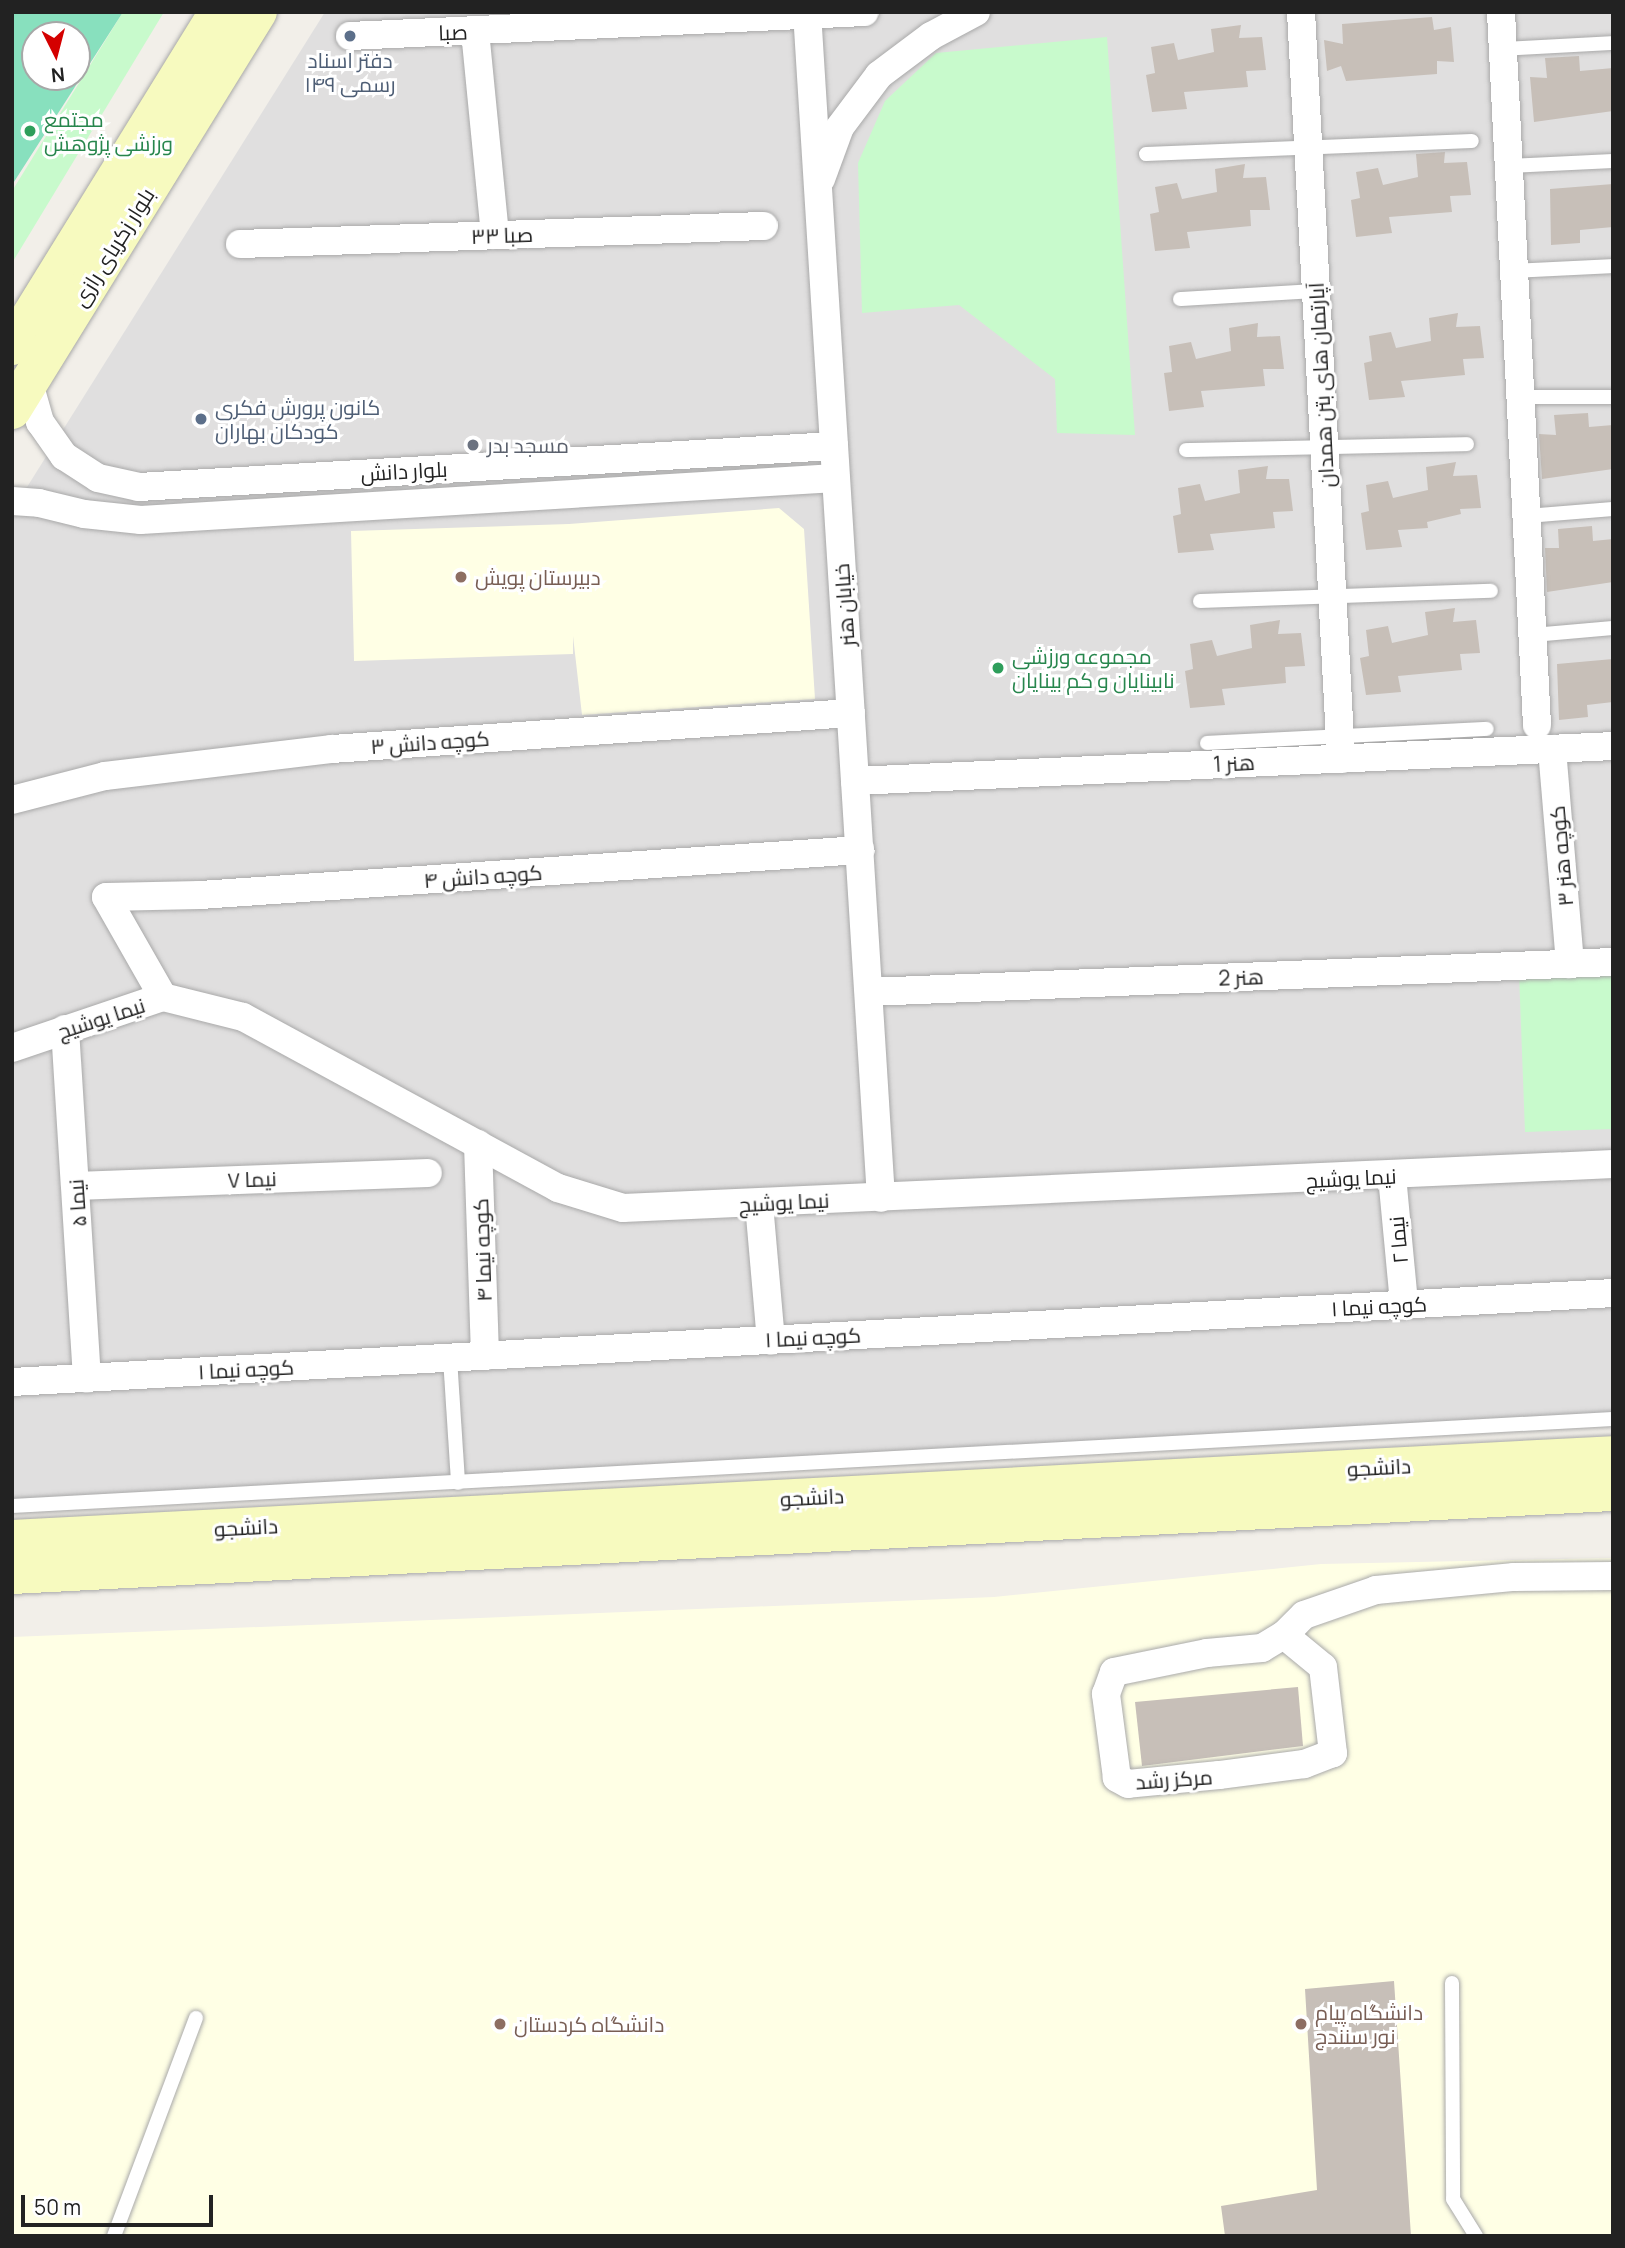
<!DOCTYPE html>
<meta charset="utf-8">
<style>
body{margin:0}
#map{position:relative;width:1625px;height:2248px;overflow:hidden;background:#f2efe9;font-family:Manrope,Cairo,sans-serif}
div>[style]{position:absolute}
.residential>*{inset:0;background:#e0dfdf}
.education>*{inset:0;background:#ffffe5}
.park>*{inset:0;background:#c8facc}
.pitch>*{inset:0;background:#88e0be}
.building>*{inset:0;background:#c7bfb8}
.roads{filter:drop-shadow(0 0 2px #a9a9a9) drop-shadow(0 0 2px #a9a9a9)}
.lane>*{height:14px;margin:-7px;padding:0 7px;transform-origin:7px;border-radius:7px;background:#fff}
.street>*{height:28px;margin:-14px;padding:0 14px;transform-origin:14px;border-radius:14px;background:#fff}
.secondary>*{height:38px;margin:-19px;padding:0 19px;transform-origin:19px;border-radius:19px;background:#f7fabf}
.dots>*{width:19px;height:19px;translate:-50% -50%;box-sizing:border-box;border:4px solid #fff;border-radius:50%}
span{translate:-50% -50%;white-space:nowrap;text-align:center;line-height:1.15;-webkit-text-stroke:6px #fff;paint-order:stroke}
.street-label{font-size:21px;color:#222}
.service-label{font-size:21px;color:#4e5e75}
.left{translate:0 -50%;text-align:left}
.leisure-label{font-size:21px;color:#27864d}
.worship-label{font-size:21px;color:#5b616d}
.education-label{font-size:21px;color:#785e54}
.frame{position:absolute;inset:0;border:14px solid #222;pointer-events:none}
.north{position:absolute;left:21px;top:21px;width:70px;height:70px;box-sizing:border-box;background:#fff;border:2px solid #a7a7a7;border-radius:50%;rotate:174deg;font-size:19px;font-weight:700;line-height:28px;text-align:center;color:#222}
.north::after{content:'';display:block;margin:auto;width:24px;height:32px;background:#d40000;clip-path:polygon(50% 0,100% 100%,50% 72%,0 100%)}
.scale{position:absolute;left:21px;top:2195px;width:192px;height:32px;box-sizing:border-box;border:4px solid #222;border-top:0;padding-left:9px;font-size:21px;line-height:24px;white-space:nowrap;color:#222;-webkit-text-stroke:5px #fff;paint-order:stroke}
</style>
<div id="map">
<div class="residential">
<i style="clip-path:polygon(325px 12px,1613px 12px,1613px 1416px,12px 1502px,12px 511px)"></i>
</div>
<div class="education">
<i style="clip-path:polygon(779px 508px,804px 529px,815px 699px,582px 715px,573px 636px,573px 654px,354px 661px,351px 531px,569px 524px)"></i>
<i style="clip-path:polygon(1613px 1558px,1613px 2236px,12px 2236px,12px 1637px,994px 1597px,1321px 1564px)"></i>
</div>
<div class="park">
<i style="clip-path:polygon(123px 12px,164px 12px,12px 263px,12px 191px)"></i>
<i style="clip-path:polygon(1107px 37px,1135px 435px,1057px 433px,1055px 379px,959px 305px,862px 313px,858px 163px,885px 101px,936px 53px)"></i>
<i style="clip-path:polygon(1613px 970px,1613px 1129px,1525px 1132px,1519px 973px)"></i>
</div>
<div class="pitch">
<i style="clip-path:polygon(evenodd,12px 12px,123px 12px,12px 185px,12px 12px,35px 35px,77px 35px,77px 77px,35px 77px,35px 35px)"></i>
</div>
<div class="building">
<i style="clip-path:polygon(1432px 17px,1434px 30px,1451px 27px,1454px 62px,1437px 61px,1437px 74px,1346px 81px,1341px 66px,1327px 71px,1324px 40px,1343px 44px,1342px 24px)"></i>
<i style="clip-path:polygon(1241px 25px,1239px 38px,1262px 37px,1266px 70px,1246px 71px,1248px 87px,1184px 92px,1187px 109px,1152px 112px,1146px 75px,1155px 73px,1151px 47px,1174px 43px,1178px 60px,1214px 52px,1211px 29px)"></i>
<i style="clip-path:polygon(1579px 56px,1580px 71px,1613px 68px,1613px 111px,1534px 122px,1530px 77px,1547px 78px,1545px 58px)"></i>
<i style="clip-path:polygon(1445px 152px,1444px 163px,1467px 162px,1471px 195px,1450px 196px,1452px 212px,1389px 217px,1392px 233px,1356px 237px,1351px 200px,1360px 198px,1356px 172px,1378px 168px,1383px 185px,1418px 177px,1416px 154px)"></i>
<i style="clip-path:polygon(1245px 164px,1243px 178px,1266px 177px,1270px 210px,1250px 210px,1251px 226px,1187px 232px,1190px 248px,1155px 251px,1150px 214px,1159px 212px,1155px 187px,1177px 183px,1182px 199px,1217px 192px,1215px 169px)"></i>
<i style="clip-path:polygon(1613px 184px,1613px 227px,1580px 230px,1580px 243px,1551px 245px,1550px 189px)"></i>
<i style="clip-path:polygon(1458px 313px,1456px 327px,1480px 326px,1484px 358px,1463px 359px,1465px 375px,1401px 381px,1405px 397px,1369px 400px,1364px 363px,1372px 361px,1369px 336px,1391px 332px,1396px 348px,1431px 341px,1429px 318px)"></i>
<i style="clip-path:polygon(1258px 323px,1257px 337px,1280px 336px,1284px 369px,1263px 369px,1265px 386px,1201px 391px,1204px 407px,1169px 411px,1164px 373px,1172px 372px,1169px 346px,1191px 342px,1196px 359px,1231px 351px,1229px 328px)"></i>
<i style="clip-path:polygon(1588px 413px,1589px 427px,1613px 425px,1613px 469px,1542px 479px,1539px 434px,1556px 435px,1554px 415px)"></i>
<i style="clip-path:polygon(1456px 462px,1453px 476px,1477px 475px,1481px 508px,1460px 509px,1461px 514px,1427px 522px,1428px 528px,1398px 530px,1402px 547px,1366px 550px,1361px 513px,1369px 511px,1366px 485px,1388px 481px,1393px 498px,1428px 490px,1426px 467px)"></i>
<i style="clip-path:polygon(1268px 466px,1266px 479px,1289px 479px,1293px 511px,1273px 512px,1275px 528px,1210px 534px,1214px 550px,1178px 553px,1173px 516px,1181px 514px,1178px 488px,1200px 484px,1205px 501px,1240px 493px,1238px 470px)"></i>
<i style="clip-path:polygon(1592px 526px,1593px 541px,1613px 539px,1613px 582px,1547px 592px,1545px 548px,1559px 548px,1558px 529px)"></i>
<i style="clip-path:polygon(1455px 608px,1453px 622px,1476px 620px,1480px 653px,1460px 654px,1462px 670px,1398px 676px,1401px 692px,1366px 695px,1360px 658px,1369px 656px,1366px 630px,1388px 626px,1392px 643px,1428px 635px,1425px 612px)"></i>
<i style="clip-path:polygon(1280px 620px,1278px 634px,1301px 633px,1305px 666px,1285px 667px,1286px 683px,1222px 689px,1225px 705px,1190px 708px,1185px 671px,1193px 669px,1190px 644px,1212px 640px,1217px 656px,1252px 648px,1250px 625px)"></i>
<i style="clip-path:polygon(1613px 659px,1613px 702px,1587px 705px,1588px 717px,1559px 720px,1557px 664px)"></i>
<i style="clip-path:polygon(1298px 1687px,1303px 1746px,1142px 1766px,1135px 1702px)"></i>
<i style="clip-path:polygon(1394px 1981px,1411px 2236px,1225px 2236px,1221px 2206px,1317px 2190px,1305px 1989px)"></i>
</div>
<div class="roads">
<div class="lane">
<i style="left:1502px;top:49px;width:111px;rotate:-3.1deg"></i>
<i style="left:1146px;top:154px;width:326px;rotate:-2.3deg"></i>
<i style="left:1509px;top:166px;width:104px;rotate:-2.8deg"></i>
<i style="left:1514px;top:271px;width:99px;rotate:-2.9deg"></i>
<i style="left:1180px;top:299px;width:136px;rotate:-3.4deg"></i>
<i style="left:1521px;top:397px;width:92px"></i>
<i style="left:1186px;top:450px;width:281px;rotate:-1.2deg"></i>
<i style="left:1527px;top:516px;width:86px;rotate:-4.7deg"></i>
<i style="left:1200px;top:601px;width:291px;rotate:-2deg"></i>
<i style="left:1533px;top:635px;width:80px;rotate:-5deg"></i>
<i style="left:1207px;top:743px;width:280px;rotate:-2.9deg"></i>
<i style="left:450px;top:1358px;width:125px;rotate:86.3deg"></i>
<i style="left:12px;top:1506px;width:1603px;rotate:-3.11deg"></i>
<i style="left:1452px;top:1983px;width:216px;rotate:89.7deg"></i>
<i style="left:1453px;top:2199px;width:44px;rotate:58.1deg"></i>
<i style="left:114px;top:2236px;width:233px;rotate:-69.4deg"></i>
</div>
<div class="street">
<i style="left:807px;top:12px;width:1188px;rotate:86.43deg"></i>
<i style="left:1301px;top:12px;width:748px;rotate:86.93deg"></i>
<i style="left:1501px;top:12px;width:714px;rotate:87.11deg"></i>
<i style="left:475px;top:31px;width:205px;rotate:84.4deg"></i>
<i style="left:350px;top:36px;width:515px;rotate:-2.67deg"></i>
<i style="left:821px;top:179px;width:55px;rotate:-69.9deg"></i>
<i style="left:840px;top:127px;width:65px;rotate:-53.1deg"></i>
<i style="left:879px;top:75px;width:65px;rotate:-36.9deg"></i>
<i style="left:931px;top:36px;width:51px;rotate:-28.1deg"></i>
<i style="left:240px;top:244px;width:524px;rotate:-1.97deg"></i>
<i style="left:29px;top:383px;width:41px;rotate:74.2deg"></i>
<i style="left:40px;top:422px;width:42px;rotate:54.8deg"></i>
<i style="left:64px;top:456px;width:40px;rotate:32.9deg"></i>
<i style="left:98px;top:478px;width:42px;rotate:12.4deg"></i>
<i style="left:139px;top:487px;width:696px;rotate:-3.38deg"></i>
<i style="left:12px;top:501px;width:27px;rotate:4deg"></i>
<i style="left:39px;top:503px;width:46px;rotate:13.7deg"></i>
<i style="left:84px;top:514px;width:57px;rotate:6deg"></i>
<i style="left:141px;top:520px;width:696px;rotate:-3.46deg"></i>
<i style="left:1552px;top:749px;width:216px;rotate:85.2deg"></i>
<i style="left:855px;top:781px;width:759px;rotate:-2.64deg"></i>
<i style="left:12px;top:800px;width:96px;rotate:-14.5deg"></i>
<i style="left:105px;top:776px;width:229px;rotate:-6.8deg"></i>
<i style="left:332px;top:749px;width:520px;rotate:-3.97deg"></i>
<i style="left:869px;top:992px;width:745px;rotate:-2.31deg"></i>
<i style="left:163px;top:997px;width:115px;rotate:-119.7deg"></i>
<i style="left:106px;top:897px;width:94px;rotate:-1.2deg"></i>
<i style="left:200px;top:895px;width:662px;rotate:-3.9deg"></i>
<i style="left:65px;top:1029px;width:350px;rotate:86.4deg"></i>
<i style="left:12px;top:1048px;width:159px;rotate:-18.7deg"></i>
<i style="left:163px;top:997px;width:82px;rotate:14deg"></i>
<i style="left:243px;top:1017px;width:358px;rotate:28.5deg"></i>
<i style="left:558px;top:1188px;width:68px;rotate:17.1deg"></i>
<i style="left:623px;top:1208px;width:991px;rotate:-2.54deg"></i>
<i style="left:478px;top:1144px;width:212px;rotate:88.1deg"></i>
<i style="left:1392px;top:1176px;width:129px;rotate:84.6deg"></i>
<i style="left:76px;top:1186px;width:352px;rotate:-2.1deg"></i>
<i style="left:759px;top:1204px;width:137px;rotate:85deg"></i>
<i style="left:12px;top:1382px;width:1603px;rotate:-3.18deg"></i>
<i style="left:1284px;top:1635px;width:50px;rotate:39.4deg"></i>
<i style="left:1323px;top:1667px;width:87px;rotate:83.4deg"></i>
<i style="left:1333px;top:1753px;width:31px;rotate:159deg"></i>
<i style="left:1304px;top:1764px;width:86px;rotate:172.6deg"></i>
<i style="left:1219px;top:1775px;width:91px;rotate:174.4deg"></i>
<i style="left:1128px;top:1784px;width:13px;rotate:-151deg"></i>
<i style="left:1117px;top:1778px;width:85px;rotate:-97.5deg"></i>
<i style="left:1106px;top:1694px;width:23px;rotate:-70deg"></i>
<i style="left:1114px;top:1672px;width:95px;rotate:-11.5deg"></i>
<i style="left:1207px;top:1653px;width:55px;rotate:-5.2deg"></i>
<i style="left:1262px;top:1648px;width:26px;rotate:-31deg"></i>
<i style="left:1284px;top:1635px;width:28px;rotate:-45deg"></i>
<i style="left:1304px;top:1615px;width:76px;rotate:-19.1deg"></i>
<i style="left:1376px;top:1590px;width:139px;rotate:-5.4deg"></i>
<i style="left:1514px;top:1577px;width:99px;rotate:-0.6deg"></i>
</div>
<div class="secondary">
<i style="left:12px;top:346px;width:392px;rotate:-58.3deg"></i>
<i style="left:12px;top:410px;width:468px;rotate:-58.3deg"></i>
<i style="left:12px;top:1539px;width:1603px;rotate:-3deg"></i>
<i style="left:12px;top:1575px;width:1603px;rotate:-2.97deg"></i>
</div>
</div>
<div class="dots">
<i style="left:350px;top:36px;background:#5c6f8a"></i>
<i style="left:30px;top:131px;background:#2e9e5b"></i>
<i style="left:201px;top:419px;background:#5c6f8a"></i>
<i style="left:473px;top:445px;background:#6b7280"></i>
<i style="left:461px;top:577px;background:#8d6e63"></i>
<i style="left:998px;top:668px;background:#2e9e5b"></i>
<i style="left:500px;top:2024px;background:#8d6e63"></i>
<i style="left:1301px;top:2024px;background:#8d6e63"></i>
</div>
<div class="street-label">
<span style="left:453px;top:32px;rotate:-2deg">صبا</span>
<span style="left:502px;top:235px;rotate:-2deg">۳۳ صبا</span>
<span style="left:113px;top:247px;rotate:-58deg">بلوار زکریای رازی</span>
<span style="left:1321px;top:385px;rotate:-93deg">آپارتمان های بتن همدان</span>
<span style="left:404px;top:471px;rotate:-3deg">بلوار دانش</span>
<span style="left:844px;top:605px;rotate:-94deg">خیابان هنر</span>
<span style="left:430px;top:742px;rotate:-4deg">کوچه دانش ۳</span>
<span style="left:1234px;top:763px;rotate:-3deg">هنر 1</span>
<span style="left:1561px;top:856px;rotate:-95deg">کوچه هنر ۳</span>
<span style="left:483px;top:876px;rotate:-4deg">کوچه دانش ۴</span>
<span style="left:1241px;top:977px;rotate:-2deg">هنر 2</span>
<span style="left:101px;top:1018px;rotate:-18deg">نیما یوشیج</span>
<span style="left:1351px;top:1178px;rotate:-3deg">نیما یوشیج</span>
<span style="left:252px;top:1179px;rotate:-2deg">نیما ۷</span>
<span style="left:784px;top:1202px;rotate:-3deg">نیما یوشیج</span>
<span style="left:77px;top:1203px;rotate:-94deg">نیما ۵</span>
<span style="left:1398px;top:1240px;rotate:-95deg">نیما ۲</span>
<span style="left:482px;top:1250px;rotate:-92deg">کوچه نیما ۴</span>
<span style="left:1379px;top:1306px;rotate:-3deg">کوچه نیما ۱</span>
<span style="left:813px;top:1337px;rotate:-3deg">کوچه نیما ۱</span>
<span style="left:246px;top:1369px;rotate:-3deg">کوچه نیما ۱</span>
<span style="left:1379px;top:1467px;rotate:-3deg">دانشجو</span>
<span style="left:812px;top:1497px;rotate:-3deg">دانشجو</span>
<span style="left:246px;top:1527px;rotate:-3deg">دانشجو</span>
<span style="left:1174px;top:1779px;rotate:-4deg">مرکز رشد</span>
</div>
<div class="service-label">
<span style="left:350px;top:72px">دفتر اسناد<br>رسمی ۱۴۹</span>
<span class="left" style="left:215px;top:419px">کانون پرورش فکری<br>کودکان بهاران</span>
</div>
<div class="leisure-label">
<span class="left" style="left:44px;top:131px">مجتمع<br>ورزشی پژوهش</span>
<span class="left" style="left:1012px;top:668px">مجموعه ورزشی<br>نابینایان و کم بینایان</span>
</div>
<div class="worship-label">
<span class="left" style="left:487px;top:445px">مسجد بدر</span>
</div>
<div class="education-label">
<span class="left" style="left:475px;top:577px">دبیرستان پویش</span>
<span class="left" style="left:1315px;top:2024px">دانشگاه پیام<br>نور سنندج</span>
<span class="left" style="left:514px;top:2024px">دانشگاه کردستان</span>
</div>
<div class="frame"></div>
<div class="north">N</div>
<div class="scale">50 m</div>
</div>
